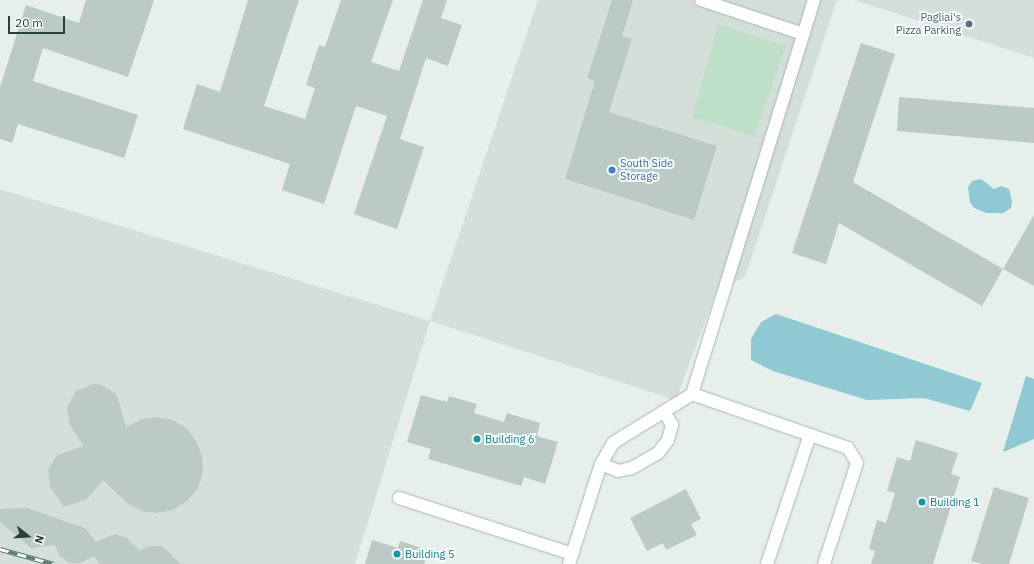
<!DOCTYPE html>
<style>
body{margin:0}
#map{position:relative;width:1034px;height:564px;overflow:hidden;background:#e6efeb;font-family:"IBM Plex Sans",sans-serif}
div>[style]{position:absolute}
.built>*{inset:0;background:#d4dfda}
.green>*{inset:0;background:#bfe0c8}
.water>*{inset:0;background:#8ec9d4}
.building>*{inset:0;background:#bbcac4}
.roads{filter:drop-shadow(0 0 1px #a8b8b2) drop-shadow(0 0 1px #a8b8b2)}
.minor>*{height:12px;margin:-6px;padding:0 6px;transform-origin:6px;border-radius:6px;background:#fff}
.rail>*{height:4.5px;margin-top:-2.25px;transform-origin:0;background:repeating-linear-gradient(90deg,#f7fbf9 0 9px,#5f7d75 0 18px);box-sizing:border-box;border-block:1px solid #5f7d75}
.dots>*{width:11px;height:11px;translate:-50% -50%;box-sizing:border-box;border:2px solid #f7fbf9;border-radius:50%}
span{translate:-50% -50%;white-space:nowrap;text-align:center;line-height:1.15;-webkit-text-stroke:4px #f7fbf9;paint-order:stroke}
.service-label{font-size:11px;color:#4e5e75}
.right{translate:-100% -50%;text-align:right}
.shop-label{font-size:11px;color:#366cbe}
.left{translate:0 -50%;text-align:left}
.culture-label{font-size:11px;color:#0d838f}
.north{position:absolute;left:8px;top:516px;width:40px;height:40px;-webkit-text-stroke:3px #f7fbf9;paint-order:stroke;rotate:107deg;font-size:11px;font-weight:700;line-height:16px;text-align:center;color:#24423a}
.north::after{content:'';display:block;margin:auto;width:14px;height:18px;background:#24423a;clip-path:polygon(50% 0,100% 100%,50% 72%,0 100%)}
.scale{position:absolute;left:8px;top:16px;width:57px;height:18px;box-sizing:border-box;border:2px solid #24423a;border-top:0;padding-left:5px;font-size:12px;line-height:14px;white-space:nowrap;color:#24423a;-webkit-text-stroke:3px #f7fbf9;paint-order:stroke}
</style>
<div id="map">
<div class="built">
<i style="clip-path:polygon(538px 0,837px 0,745px 277px,716px 292px,676px 400px,430px 321px,355px 564px,0 564px,0 189px,430px 321px)"></i>
<i style="clip-path:polygon(854px 0,1034px 0,1034px 58px,1003px 48px)"></i>
</div>
<div class="green">
<i style="clip-path:polygon(718px 24px,786px 46px,754px 137px,692px 117px)"></i>
</div>
<div class="water">
<i style="clip-path:polygon(981px 179px,994px 189px,1001px 186px,1009px 189px,1012px 202px,1011px 208px,1003px 213px,986px 213px,974px 208px,970px 202px,968px 187px,972px 181px)"></i>
<i style="clip-path:polygon(776px 314px,982px 383px,970px 411px,924px 398px,867px 400px,773px 371px,751px 360px,751px 339px,761px 322px)"></i>
<i style="clip-path:polygon(1026px 376px,1034px 379px,1034px 439px,1003px 452px)"></i>
</div>
<div class="building">
<i style="clip-path:polygon(86px 0,154px 0,128px 77px,43px 48px,33px 81px,138px 115px,124px 158px,18px 124px,12px 143px,0 139px,0 87px,26px 5px,79px 23px)"></i>
<i style="clip-path:polygon(248px 0,299px 0,264px 106px,305px 119px,315px 88px,306px 85px,319px 45px,325px 47px,341px 0,393px 0,371px 62px,399px 71px,423px 0,447px 0,441px 18px,462px 25px,448px 66px,426px 58px,400px 139px,424px 147px,397px 229px,354px 214px,387px 116px,356px 106px,324px 204px,282px 190px,290px 164px,183px 129px,197px 84px,220px 92px)"></i>
<i style="clip-path:polygon(612px 0,633px 0,622px 36px,632px 39px,609px 112px,717px 146px,694px 220px,565px 179px,595px 81px,587px 78px)"></i>
<i style="clip-path:polygon(861px 43px,895px 54px,853px 182px,1003px 269px,982px 306px,839px 223px,826px 264px,792px 253px)"></i>
<i style="clip-path:polygon(899px 97px,1034px 108px,1034px 143px,897px 131px)"></i>
<i style="clip-path:polygon(1034px 215px,1034px 286px,1003px 269px)"></i>
<i style="clip-path:polygon(93px 384px,102px 385px,117px 395px,126px 427px,142px 419px,157px 417px,172px 420px,186px 428px,196px 441px,202px 456px,203px 472px,198px 488px,187px 501px,173px 510px,157px 513px,142px 511px,128px 504px,103px 480px,87px 499px,64px 507px,50px 487px,48px 470px,57px 455px,84px 446px,70px 426px,67px 408px,76px 391px)"></i>
<i style="clip-path:polygon(421px 395px,447px 402px,449px 396px,477px 404px,474px 413px,504px 422px,507px 413px,540px 423px,537px 436px,558px 442px,545px 484px,524px 477px,521px 486px,428px 459px,431px 449px,407px 442px)"></i>
<i style="clip-path:polygon(916px 440px,958px 453px,951px 474px,960px 477px,933px 564px,871px 564px,875px 551px,869px 549px,877px 520px,886px 523px,895px 493px,887px 491px,897px 457px,910px 461px)"></i>
<i style="clip-path:polygon(994px 487px,1029px 498px,1009px 564px,982px 564px,971px 561px)"></i>
<i style="clip-path:polygon(686px 489px,701px 519px,691px 524px,697px 535px,666px 550px,663px 543px,647px 551px,630px 518px)"></i>
<i style="clip-path:polygon(27px 508px,85px 528px,96px 542px,115px 534px,127px 538px,140px 551px,148px 546px,162px 546px,181px 564px,100px 564px,94px 556px,81px 563px,69px 563px,59px 555px,55px 545px,31px 548px,0 522px,0 509px)"></i>
<i style="clip-path:polygon(372px 540px,398px 548px,400px 541px,428px 550px,424px 564px,365px 564px)"></i>
</div>
<div class="roads">
<div class="minor">
<i style="left:701px;top:0;width:108px;rotate:18.4deg"></i>
<i style="left:692px;top:394px;width:165px;rotate:19.1deg"></i>
<i style="left:848px;top:448px;width:17px;rotate:59deg"></i>
<i style="left:857px;top:463px;width:106px;rotate:108.1deg"></i>
<i style="left:601px;top:464px;width:18px;rotate:22deg"></i>
<i style="left:618px;top:471px;width:14px;rotate:-12deg"></i>
<i style="left:632px;top:468px;width:30px;rotate:-30deg"></i>
<i style="left:658px;top:453px;width:16px;rotate:-52deg"></i>
<i style="left:668px;top:440px;width:16px;rotate:-75deg"></i>
<i style="left:672px;top:425px;width:16px;rotate:-120deg"></i>
<i style="left:399px;top:498px;width:182px;rotate:17.9deg"></i>
<i style="left:569px;top:564px;width:105px;rotate:-72.3deg"></i>
<i style="left:601px;top:464px;width:24px;rotate:-60deg"></i>
<i style="left:613px;top:443px;width:93px;rotate:-31.8deg"></i>
<i style="left:692px;top:394px;width:412px;rotate:-72.8deg"></i>
<i style="left:767px;top:564px;width:136px;rotate:-71.6deg"></i>
</div>
</div>
<div class="rail">
<i style="left:0;top:549px;width:56px;rotate:15.5deg"></i>
</div>
<div class="dots">
<i style="left:969px;top:24px;background:#5c6f8a"></i>
<i style="left:612px;top:170px;background:#3f7fe0"></i>
<i style="left:477px;top:439px;background:#0f9aa8"></i>
<i style="left:922px;top:502px;background:#0f9aa8"></i>
<i style="left:397px;top:554px;background:#0f9aa8"></i>
</div>
<div class="service-label">
<span class="right" style="left:961px;top:24px">Pagliai's<br>Pizza Parking</span>
</div>
<div class="shop-label">
<span class="left" style="left:620px;top:170px">South Side<br>Storage</span>
</div>
<div class="culture-label">
<span class="left" style="left:485px;top:439px">Building 6</span>
<span class="left" style="left:930px;top:502px">Building 1</span>
<span class="left" style="left:405px;top:554px">Building 5</span>
</div>
<div class="north">N</div>
<div class="scale">20 m</div>
</div>
